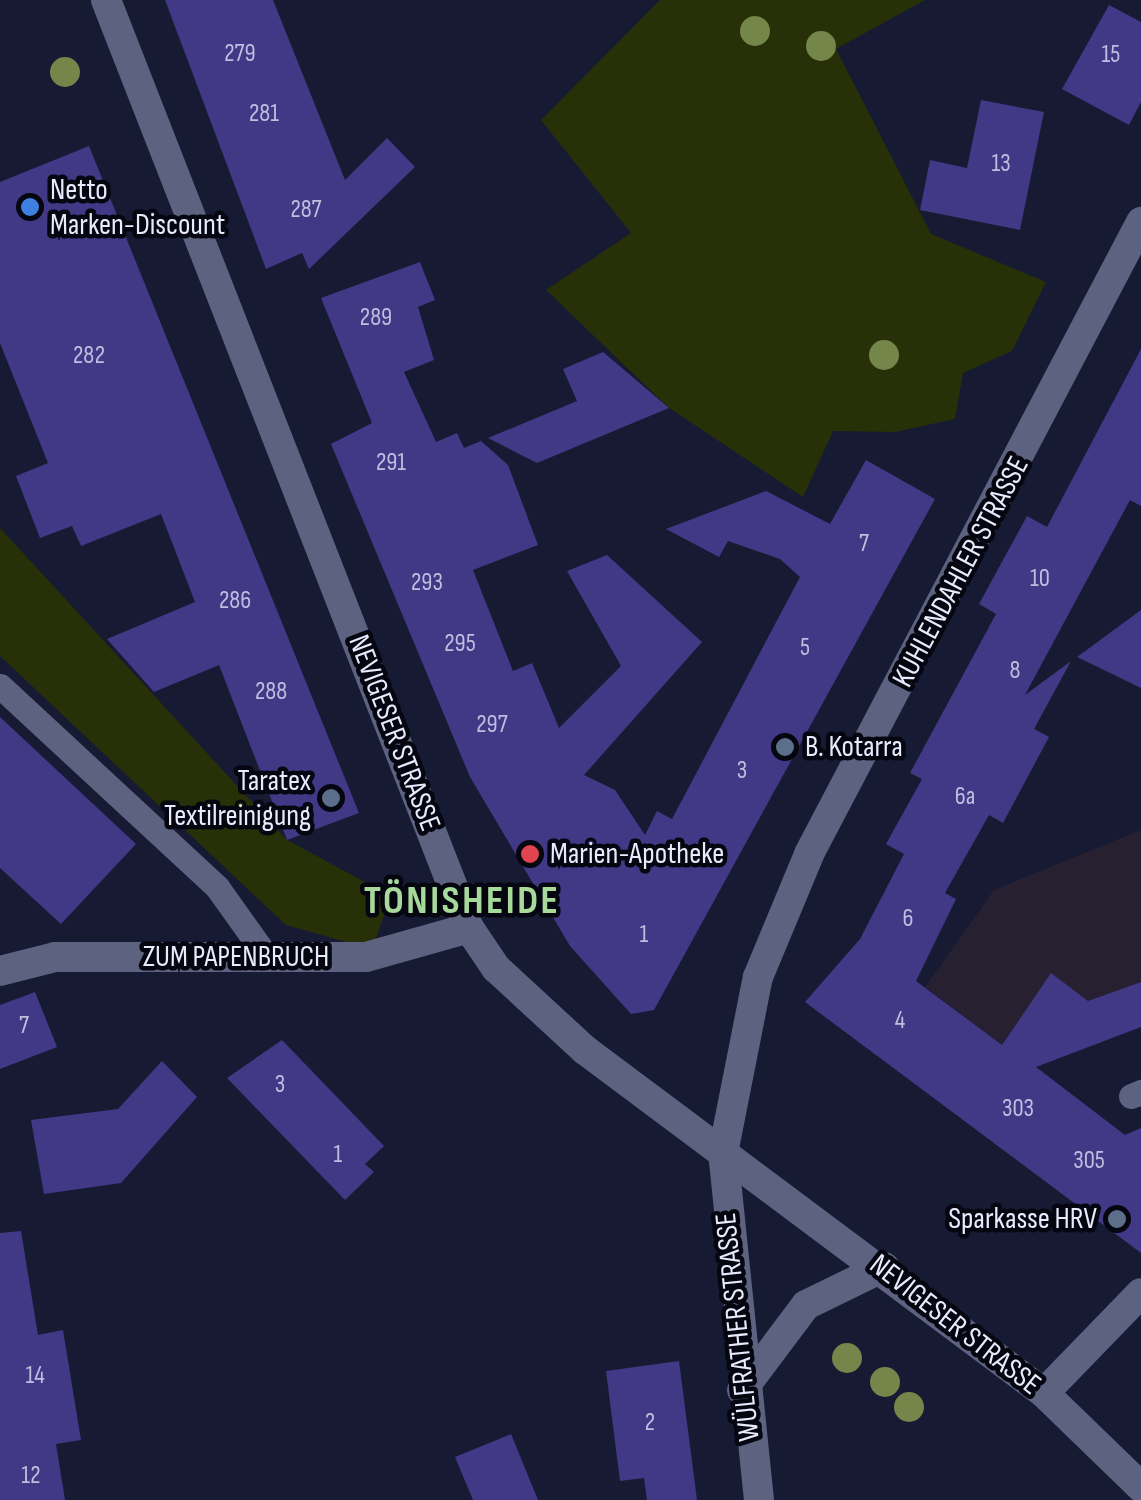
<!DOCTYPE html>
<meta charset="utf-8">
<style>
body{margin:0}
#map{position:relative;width:1141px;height:1500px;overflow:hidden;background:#171a33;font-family:"Sofia Sans Condensed",sans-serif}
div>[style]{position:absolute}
.education>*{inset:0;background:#272030}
.green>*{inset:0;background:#283007}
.building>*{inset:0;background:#413886}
.lane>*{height:25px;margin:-12.5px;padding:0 12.5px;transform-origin:12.5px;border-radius:12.5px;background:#5c627f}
.street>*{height:30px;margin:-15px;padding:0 15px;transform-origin:15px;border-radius:15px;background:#5c627f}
.secondary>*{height:30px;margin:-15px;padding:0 15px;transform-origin:15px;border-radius:15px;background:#5c627f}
.trees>*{width:30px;height:30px;margin:-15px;border-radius:50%;background:#75864b}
.dots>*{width:28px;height:28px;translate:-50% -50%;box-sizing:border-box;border:5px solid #050610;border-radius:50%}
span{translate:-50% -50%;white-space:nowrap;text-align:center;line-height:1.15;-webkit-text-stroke:9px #050610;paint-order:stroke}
.number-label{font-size:25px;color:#bebedf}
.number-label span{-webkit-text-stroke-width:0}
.poi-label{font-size:30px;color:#e8ebfd}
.left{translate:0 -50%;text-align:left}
.right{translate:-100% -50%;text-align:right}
.street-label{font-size:30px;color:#e8ebfd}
.district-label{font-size:40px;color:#a7d99b;font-weight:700;letter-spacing:2.5px}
</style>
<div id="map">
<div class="education">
<i style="clip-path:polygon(1141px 830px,1141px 982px,1088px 1001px,1051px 974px,1002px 1045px,925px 987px,994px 890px)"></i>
</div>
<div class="green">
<i style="clip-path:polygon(660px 0,925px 0,836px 49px,931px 234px,1046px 282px,1012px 351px,963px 373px,955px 419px,895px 432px,833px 431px,803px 497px,669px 408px,546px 290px,631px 233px,541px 120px)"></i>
<i style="clip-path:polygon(0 528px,287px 840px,391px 896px,372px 949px,286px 925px,0 656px)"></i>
</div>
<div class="building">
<i style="clip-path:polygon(165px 0,273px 0,345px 180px,387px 138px,415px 167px,309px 269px,302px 253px,266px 269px)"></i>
<i style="clip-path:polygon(1109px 5px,1141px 22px,1141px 102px,1129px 125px,1062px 89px)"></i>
<i style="clip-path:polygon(981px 100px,1044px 112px,1020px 230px,920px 210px,930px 160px,967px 168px)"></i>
<i style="clip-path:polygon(89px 146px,359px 813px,287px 840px,219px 665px,154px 692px,107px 639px,195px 602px,161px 514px,81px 546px,72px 526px,40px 538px,16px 476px,48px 463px,0 343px,0 182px)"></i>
<i style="clip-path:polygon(420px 262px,435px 300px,418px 307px,434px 360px,404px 372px,436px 442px,457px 433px,464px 448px,481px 441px,508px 465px,538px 545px,473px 570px,513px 671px,532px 663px,559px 728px,621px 666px,567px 571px,607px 555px,702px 642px,584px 775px,615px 790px,645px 835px,657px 811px,672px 819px,800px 577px,780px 559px,728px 541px,719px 557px,666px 529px,766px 491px,830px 524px,866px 460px,935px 499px,654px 1010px,631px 1014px,570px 946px,470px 777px,331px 444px,372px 423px,321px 298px)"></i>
<i style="clip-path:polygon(1141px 349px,1141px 506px,1130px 500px,1025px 695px,1071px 661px,1034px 729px,1049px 737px,1003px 823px,989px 815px,945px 893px,956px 899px,916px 981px,1002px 1045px,1051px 973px,1088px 1001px,1141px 982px,1141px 1027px,1036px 1067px,1125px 1135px,1141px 1128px,1141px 1253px,805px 1002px,860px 939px,904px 854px,886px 844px,922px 779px,910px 773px,996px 614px,979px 604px,1027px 516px,1047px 527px)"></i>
<i style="clip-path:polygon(603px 352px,669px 408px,537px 463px,488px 438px,577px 401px,563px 369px)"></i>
<i style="clip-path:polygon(1141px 610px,1141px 688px,1077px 657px)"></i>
<i style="clip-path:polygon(0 717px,136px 844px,61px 924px,0 868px)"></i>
<i style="clip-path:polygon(35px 992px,57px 1047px,0 1069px,0 1005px)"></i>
<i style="clip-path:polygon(282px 1040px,384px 1146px,365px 1164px,374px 1172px,345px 1200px,227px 1078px)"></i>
<i style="clip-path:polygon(162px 1061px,197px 1097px,121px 1183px,44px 1194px,31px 1120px,118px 1109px)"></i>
<i style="clip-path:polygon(21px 1231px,38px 1335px,63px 1330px,81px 1440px,56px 1444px,65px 1500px,0 1500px,0 1233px)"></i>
<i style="clip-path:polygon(679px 1361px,697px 1500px,647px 1500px,644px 1478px,620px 1481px,606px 1371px)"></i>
<i style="clip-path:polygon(511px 1434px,538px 1500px,473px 1500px,455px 1457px)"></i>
</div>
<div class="lane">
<i style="left:0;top:686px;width:296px;rotate:42.8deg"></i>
<i style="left:217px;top:887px;width:86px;rotate:54.5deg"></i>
<i style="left:1131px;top:1096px;width:11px;rotate:-22deg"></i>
</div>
<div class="street">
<i style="left:0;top:971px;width:57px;rotate:-14.3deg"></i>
<i style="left:55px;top:957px;width:311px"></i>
<i style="left:366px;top:957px;width:107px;rotate:-15.7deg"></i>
<i style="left:1044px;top:1393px;width:139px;rotate:-45.9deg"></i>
</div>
<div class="secondary">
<i style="left:106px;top:0;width:996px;rotate:68.64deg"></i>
<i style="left:469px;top:928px;width:48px;rotate:56deg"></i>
<i style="left:496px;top:968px;width:121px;rotate:42.7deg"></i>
<i style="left:585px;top:1050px;width:573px;rotate:36.77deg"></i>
<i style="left:1044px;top:1393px;width:135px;rotate:44.1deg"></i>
<i style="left:742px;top:1390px;width:106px;rotate:-53deg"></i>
<i style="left:806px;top:1305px;width:87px;rotate:-26deg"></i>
<i style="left:759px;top:1500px;width:349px;rotate:-95.9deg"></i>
<i style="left:723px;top:1153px;width:179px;rotate:-78.8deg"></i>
<i style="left:758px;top:977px;width:135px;rotate:-67.4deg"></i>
<i style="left:810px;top:852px;width:712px;rotate:-62.28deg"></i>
</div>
<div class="trees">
<i style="left:755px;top:31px"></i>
<i style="left:821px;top:46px"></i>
<i style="left:65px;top:72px"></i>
<i style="left:884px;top:355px"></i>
<i style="left:847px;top:1358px"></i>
<i style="left:885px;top:1382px"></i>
<i style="left:909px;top:1407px"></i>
</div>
<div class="dots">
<i style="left:30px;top:207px;background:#3f7fe0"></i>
<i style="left:785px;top:747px;background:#5c6f8a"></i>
<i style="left:331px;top:798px;background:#5c6f8a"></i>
<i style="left:530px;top:854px;background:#e0444e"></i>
<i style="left:1117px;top:1219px;background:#5c6f8a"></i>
</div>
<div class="number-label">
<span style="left:240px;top:54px">279</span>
<span style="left:1111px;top:55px">15</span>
<span style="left:264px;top:114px">281</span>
<span style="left:1001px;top:164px">13</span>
<span style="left:306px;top:210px">287</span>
<span style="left:376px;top:318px">289</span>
<span style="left:89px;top:356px">282</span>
<span style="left:391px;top:463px">291</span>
<span style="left:864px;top:544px">7</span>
<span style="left:1040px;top:579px">10</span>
<span style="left:427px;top:583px">293</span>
<span style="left:235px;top:601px">286</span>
<span style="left:460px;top:644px">295</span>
<span style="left:805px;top:648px">5</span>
<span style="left:1015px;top:671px">8</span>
<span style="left:271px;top:692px">288</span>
<span style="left:492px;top:725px">297</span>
<span style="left:742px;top:771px">3</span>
<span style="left:965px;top:797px">6a</span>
<span style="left:908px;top:919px">6</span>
<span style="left:644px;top:935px">1</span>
<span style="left:900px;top:1021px">4</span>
<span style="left:24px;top:1026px">7</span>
<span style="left:280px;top:1085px">3</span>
<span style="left:1018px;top:1109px">303</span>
<span style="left:338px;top:1155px">1</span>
<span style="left:1089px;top:1161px">305</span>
<span style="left:35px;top:1376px">14</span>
<span style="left:650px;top:1423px">2</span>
<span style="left:31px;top:1476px">12</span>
</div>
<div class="poi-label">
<span class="left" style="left:50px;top:207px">Netto<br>Marken-Discount</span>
<span class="left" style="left:805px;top:747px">B. Kotarra</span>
<span class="right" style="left:311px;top:798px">Taratex<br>Textilreinigung</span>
<span class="left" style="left:550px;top:854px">Marien-Apotheke</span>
<span class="right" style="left:1097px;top:1219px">Sparkasse HRV</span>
</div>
<div class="street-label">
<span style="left:961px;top:572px;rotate:-62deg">KUHLENDAHLER STRASSE</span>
<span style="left:394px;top:733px;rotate:69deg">NEVIGESER STRASSE</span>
<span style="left:236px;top:957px">ZUM PAPENBRUCH</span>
<span style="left:955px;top:1325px;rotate:38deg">NEVIGESER STRASSE</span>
<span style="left:738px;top:1327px;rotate:-96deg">WÜLFRATHER STRASSE</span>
</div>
<div class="district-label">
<span style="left:462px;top:901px">TÖNISHEIDE</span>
</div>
</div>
